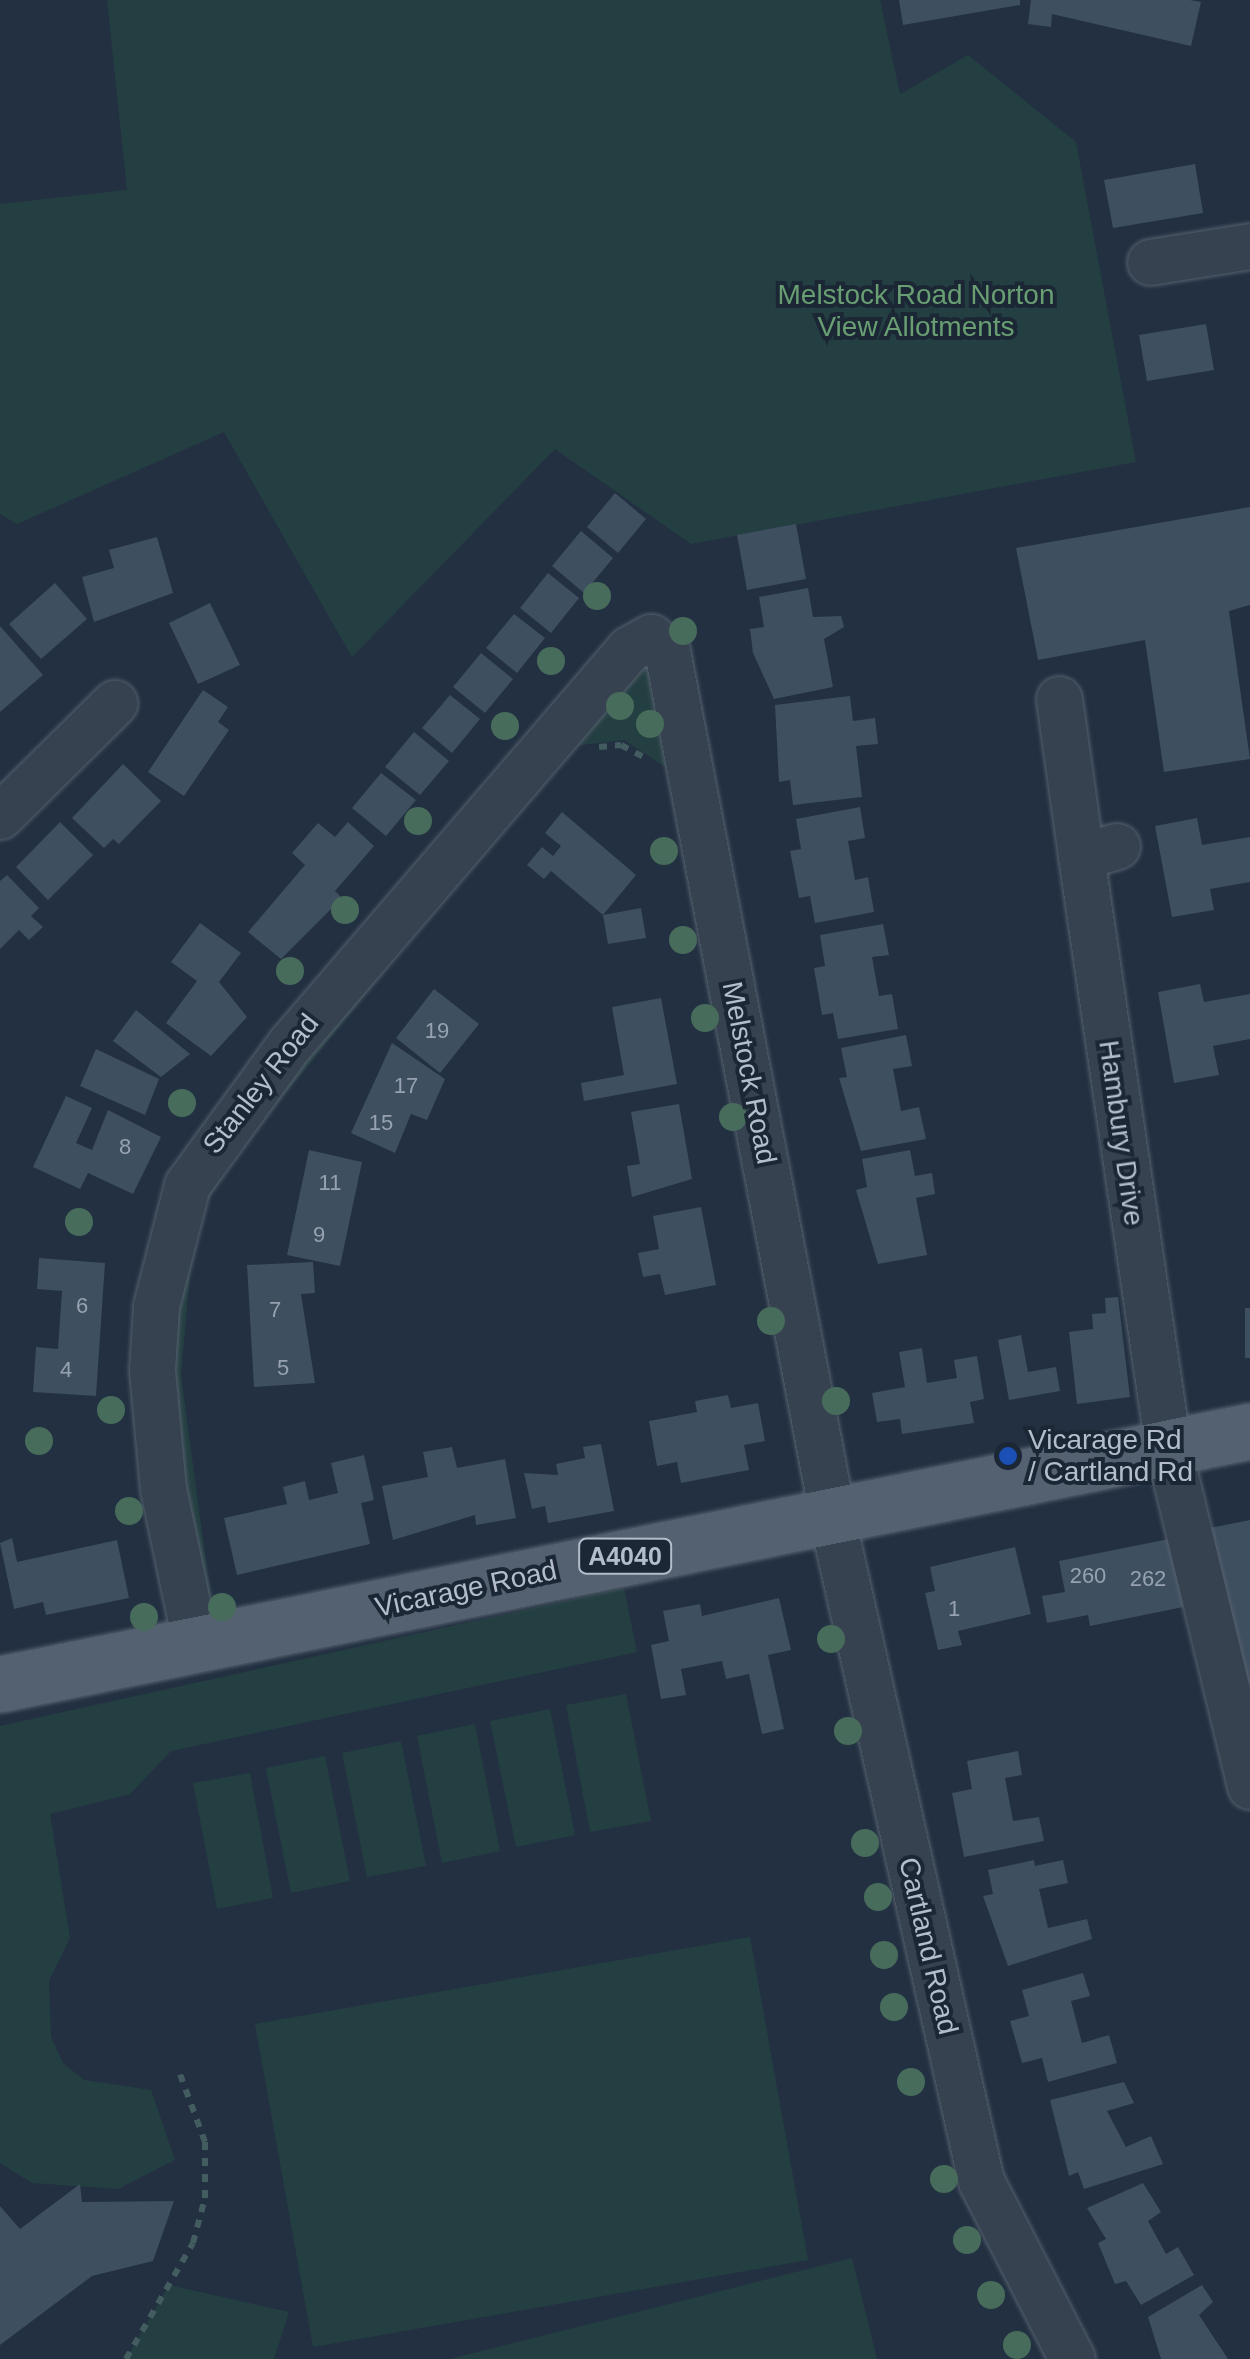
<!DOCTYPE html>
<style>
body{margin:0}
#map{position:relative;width:1250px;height:2359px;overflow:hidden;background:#223041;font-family:Helvetica,sans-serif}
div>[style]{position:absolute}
.green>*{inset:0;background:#243f42}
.building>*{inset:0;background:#3e4f60}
.path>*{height:6px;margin-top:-3px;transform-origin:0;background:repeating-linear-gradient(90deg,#425c5f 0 8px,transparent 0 16px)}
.roads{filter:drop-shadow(0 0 2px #55606e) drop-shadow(0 0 2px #55606e)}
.minor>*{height:45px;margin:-22.5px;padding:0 22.5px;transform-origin:22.5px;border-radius:22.5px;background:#374250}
.major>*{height:55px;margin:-27.5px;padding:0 27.5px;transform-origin:27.5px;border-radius:27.5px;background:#546171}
.trees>*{width:28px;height:28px;margin:-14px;border-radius:50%;background:#486c5c}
.dots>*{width:28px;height:28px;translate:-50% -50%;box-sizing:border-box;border:5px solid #1c2736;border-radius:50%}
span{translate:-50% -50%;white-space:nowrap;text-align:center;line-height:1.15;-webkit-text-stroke:8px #1c2736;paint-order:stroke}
.number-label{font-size:22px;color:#96a2b0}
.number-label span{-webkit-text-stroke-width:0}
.shield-label span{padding:2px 8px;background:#1c2736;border:2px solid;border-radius:8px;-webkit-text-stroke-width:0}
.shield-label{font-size:25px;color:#b3bdcb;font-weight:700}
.park-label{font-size:28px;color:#689e72}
.street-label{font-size:28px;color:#b3bdcb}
.poi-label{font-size:28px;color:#b3bdcb}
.left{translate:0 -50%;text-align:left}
</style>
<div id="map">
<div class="green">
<i style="clip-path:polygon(107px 0,880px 0,900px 94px,968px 55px,1076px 142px,1136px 462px,691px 544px,555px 449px,352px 657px,224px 432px,17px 524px,0 514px,0 204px,127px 190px)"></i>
<i style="clip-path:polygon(649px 654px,817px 1484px,804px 1491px,667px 768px,624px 740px,566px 747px,237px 1153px,195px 1220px,181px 1375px,213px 1614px,200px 1619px,171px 1364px,168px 1308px,183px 1225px,224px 1148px,431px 895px)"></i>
<i style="clip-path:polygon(624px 1588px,637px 1652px,171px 1751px,130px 1794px,50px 1814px,70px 1938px,49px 1981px,51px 2037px,63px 2063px,84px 2080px,151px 2090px,175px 2160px,118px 2189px,32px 2183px,0 2163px,0 1726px)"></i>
<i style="clip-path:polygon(626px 1694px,651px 1821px,590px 1832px,566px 1705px)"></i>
<i style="clip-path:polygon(550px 1709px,575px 1835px,516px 1847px,490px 1721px)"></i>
<i style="clip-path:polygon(475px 1724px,500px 1851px,442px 1863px,417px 1736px)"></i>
<i style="clip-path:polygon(401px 1741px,426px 1866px,367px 1877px,342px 1753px)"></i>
<i style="clip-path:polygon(325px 1756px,350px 1881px,291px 1893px,266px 1768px)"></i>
<i style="clip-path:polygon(250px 1773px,273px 1898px,217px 1909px,193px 1783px)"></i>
<i style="clip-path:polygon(750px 1937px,808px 2260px,313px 2347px,255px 2024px)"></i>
<i style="clip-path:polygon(852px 2258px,877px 2359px,450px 2359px)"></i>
<i style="clip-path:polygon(169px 2285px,289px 2312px,274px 2359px,126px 2359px)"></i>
</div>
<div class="building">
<i style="clip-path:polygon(899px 0,1020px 0,1020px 5px,903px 25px)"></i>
<i style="clip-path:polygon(1031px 0,1190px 0,1201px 2px,1191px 46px,1052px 14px,1051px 27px,1028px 24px)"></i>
<i style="clip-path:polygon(1195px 164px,1203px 213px,1113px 228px,1104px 180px)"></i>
<i style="clip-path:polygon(1206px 324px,1214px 370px,1147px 381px,1139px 335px)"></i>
<i style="clip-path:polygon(615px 493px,646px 519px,618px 553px,587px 527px)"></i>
<i style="clip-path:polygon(1250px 507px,1250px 605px,1229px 611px,1250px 759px,1164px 772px,1145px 640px,1038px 660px,1016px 548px)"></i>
<i style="clip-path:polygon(796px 524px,806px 579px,747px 590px,737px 535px)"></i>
<i style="clip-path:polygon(581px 531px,613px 558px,584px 593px,552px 566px)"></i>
<i style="clip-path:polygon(157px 537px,173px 593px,94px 622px,82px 577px,114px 568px,109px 550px)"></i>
<i style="clip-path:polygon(548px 573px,579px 598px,551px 633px,520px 608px)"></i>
<i style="clip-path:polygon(55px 583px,87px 619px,41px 659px,9px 624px)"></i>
<i style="clip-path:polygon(808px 588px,813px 617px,841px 616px,844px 627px,824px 639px,833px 687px,774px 699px,753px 653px,750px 629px,764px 627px,759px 597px)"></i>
<i style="clip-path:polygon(210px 603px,240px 665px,198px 684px,169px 623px)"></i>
<i style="clip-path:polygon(514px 614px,545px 638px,517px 673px,486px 648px)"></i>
<i style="clip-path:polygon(0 626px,43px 675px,0 712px)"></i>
<i style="clip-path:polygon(481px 653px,513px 679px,485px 713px,453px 687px)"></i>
<i style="clip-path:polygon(203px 690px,228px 707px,218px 722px,229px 730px,184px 796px,148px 772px)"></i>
<i style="clip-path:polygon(450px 695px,480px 719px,452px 753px,422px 728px)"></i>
<i style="clip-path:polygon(850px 696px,853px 721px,875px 718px,878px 744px,856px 746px,862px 797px,793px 805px,790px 780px,779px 782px,775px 705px)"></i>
<i style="clip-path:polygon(414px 732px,449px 761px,420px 795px,385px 767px)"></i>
<i style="clip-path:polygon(123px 764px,161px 801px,119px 844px,113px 839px,104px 848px,72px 818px)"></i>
<i style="clip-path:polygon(381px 773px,416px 800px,386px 836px,352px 808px)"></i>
<i style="clip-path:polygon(860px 807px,865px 838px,848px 841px,855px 880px,868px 877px,874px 912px,815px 923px,810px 896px,799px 898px,790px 851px,801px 849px,796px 819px)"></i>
<i style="clip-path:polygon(562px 812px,636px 875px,603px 915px,641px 908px,646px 938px,608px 944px,603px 915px,551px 871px,544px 879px,527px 865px,542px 847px,553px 856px,561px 846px,545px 833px)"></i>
<i style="clip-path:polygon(1197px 818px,1202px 845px,1250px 837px,1250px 882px,1210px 889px,1214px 910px,1172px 917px,1155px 826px)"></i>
<i style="clip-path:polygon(60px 822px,93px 855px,48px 900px,16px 867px)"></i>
<i style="clip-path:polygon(348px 822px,374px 846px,335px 891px,342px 898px,281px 959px,248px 932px,305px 865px,292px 853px,318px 823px,335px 837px)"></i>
<i style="clip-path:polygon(7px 875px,39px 908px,31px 916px,43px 927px,29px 940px,19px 930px,0 949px,0 881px)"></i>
<i style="clip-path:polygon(200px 923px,241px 953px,219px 982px,247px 1017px,211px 1056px,166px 1023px,197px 981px,171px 962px)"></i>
<i style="clip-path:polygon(883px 924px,889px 955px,872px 957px,879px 996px,892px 994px,898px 1029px,838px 1039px,833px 1013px,822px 1015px,814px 968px,825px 966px,820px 935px)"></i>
<i style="clip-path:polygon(1200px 984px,1204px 1002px,1250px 994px,1250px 1039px,1213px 1046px,1219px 1075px,1174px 1083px,1158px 992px)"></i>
<i style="clip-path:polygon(434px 989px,479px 1024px,440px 1073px,396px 1038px)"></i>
<i style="clip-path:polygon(661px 998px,677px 1084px,584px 1101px,581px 1083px,624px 1075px,612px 1007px)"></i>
<i style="clip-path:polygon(136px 1010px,190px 1054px,161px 1077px,113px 1041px)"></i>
<i style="clip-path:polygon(906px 1035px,912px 1066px,893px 1069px,901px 1111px,919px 1107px,926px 1139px,861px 1151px,839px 1078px,847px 1077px,841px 1048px)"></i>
<i style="clip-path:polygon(392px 1043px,445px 1079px,427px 1120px,411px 1114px,395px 1153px,351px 1133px)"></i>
<i style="clip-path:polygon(96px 1049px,159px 1079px,145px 1115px,80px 1086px)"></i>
<i style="clip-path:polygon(66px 1096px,92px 1108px,76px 1143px,92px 1150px,108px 1110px,161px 1137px,133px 1194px,88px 1173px,80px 1189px,33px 1167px)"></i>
<i style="clip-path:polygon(679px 1104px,692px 1179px,632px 1197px,627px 1166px,640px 1164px,631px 1112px)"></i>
<i style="clip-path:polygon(309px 1150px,362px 1162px,340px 1266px,287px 1255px)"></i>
<i style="clip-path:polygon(910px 1150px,915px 1176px,932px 1173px,935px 1194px,916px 1198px,927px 1255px,878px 1264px,856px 1190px,867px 1187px,862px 1159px)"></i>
<i style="clip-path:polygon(701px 1207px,716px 1285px,665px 1295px,660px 1274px,643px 1277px,638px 1253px,659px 1249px,653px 1216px)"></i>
<i style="clip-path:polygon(39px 1258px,105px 1263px,96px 1396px,33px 1392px,36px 1347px,58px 1349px,62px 1291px,37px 1289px)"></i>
<i style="clip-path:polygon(313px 1262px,315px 1293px,301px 1294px,315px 1383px,254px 1387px,247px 1265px)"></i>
<i style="clip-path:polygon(1118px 1297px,1130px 1397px,1077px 1404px,1069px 1332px,1093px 1329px,1092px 1314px,1106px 1313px,1105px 1298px)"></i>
<i style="clip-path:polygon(1245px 1308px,1250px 1308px,1250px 1358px,1245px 1358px)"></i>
<i style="clip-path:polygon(1021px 1335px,1028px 1372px,1056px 1367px,1060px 1391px,1009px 1400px,998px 1340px)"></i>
<i style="clip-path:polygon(922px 1348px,927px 1383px,957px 1378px,954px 1360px,977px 1356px,984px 1399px,970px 1402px,974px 1423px,902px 1434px,900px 1419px,877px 1422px,872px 1393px,905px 1387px,899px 1352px)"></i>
<i style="clip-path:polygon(728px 1395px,731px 1408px,758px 1403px,765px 1441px,744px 1445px,749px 1470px,681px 1483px,677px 1462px,657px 1466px,649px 1421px,697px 1412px,695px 1401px)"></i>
<i style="clip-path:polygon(601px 1444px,614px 1511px,548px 1523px,545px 1506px,532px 1509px,524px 1473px,558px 1475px,556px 1464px,585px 1458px,583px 1447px)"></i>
<i style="clip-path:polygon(452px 1447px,457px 1468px,505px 1459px,516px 1518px,476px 1525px,475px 1515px,393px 1540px,382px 1486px,428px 1477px,423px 1452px)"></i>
<i style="clip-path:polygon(364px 1455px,374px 1500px,361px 1503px,370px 1544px,237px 1575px,224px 1518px,287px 1504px,283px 1487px,305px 1481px,309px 1500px,338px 1493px,331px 1463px)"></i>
<i style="clip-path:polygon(1250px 1520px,1250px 1683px,1235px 1686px,1205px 1529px)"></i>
<i style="clip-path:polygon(12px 1538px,17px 1562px,117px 1540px,129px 1598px,46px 1615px,43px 1602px,14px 1609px,0 1543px)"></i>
<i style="clip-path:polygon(1174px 1538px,1188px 1606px,1090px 1626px,1088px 1615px,1047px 1623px,1042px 1596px,1065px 1592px,1059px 1561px)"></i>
<i style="clip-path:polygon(1015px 1547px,1031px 1614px,958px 1631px,962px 1645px,938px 1650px,925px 1593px,935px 1591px,930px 1567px)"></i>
<i style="clip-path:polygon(779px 1598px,791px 1650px,768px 1655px,784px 1729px,762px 1734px,749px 1674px,726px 1679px,722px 1661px,681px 1669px,686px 1695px,661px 1699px,651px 1645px,669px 1641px,663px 1611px,700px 1604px,702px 1616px)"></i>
<i style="clip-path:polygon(1018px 1751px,1022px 1775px,1005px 1778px,1013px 1821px,1039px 1817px,1044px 1841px,964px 1857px,952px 1793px,972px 1789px,967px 1761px)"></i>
<i style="clip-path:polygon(1034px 1860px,1035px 1866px,1063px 1860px,1068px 1883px,1039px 1889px,1048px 1928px,1087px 1919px,1092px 1939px,1008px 1966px,983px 1896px,993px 1894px,988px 1870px)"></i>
<i style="clip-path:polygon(1083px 1973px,1090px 1996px,1071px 2001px,1082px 2043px,1109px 2035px,1117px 2063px,1048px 2082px,1042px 2058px,1022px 2063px,1010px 2021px,1029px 2016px,1022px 1990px)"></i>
<i style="clip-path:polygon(1124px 2082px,1134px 2103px,1107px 2111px,1126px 2147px,1151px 2136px,1163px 2164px,1084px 2189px,1078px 2172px,1069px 2176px,1050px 2100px)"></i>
<i style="clip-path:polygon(1143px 2183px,1161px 2212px,1148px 2221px,1166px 2254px,1178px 2247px,1194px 2275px,1141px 2305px,1126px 2281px,1115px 2284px,1098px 2243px,1106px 2239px,1087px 2208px)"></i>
<i style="clip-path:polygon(80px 2184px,82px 2202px,174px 2201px,153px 2261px,92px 2276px,0 2345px,0 2206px,20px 2229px)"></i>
<i style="clip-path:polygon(1202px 2285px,1213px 2302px,1199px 2315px,1228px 2359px,1161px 2359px,1148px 2317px)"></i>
</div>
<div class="path">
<i style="left:599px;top:747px;width:22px;rotate:-5deg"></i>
<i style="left:621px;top:745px;width:30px;rotate:28deg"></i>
<i style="left:126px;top:2359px;width:134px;rotate:-60deg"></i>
<i style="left:193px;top:2243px;width:47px;rotate:-75.1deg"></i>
<i style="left:205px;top:2198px;width:56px;rotate:-90deg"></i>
<i style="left:205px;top:2142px;width:72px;rotate:-110.2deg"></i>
</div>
<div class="roads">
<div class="minor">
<i style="left:1150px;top:262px;width:101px;rotate:-9.1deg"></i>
<i style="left:1059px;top:699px;width:159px;rotate:82deg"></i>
<i style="left:0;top:816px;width:161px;rotate:-44.7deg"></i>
<i style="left:1117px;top:846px;width:37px;rotate:164deg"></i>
<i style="left:1081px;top:856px;width:597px;rotate:81.63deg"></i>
<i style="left:1168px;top:1447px;width:349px;rotate:76.4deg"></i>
<i style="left:196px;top:1645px;width:159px;rotate:-101.9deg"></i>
<i style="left:163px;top:1489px;width:120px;rotate:-95.3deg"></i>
<i style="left:152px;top:1370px;width:64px;rotate:-86.4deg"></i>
<i style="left:156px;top:1306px;width:125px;rotate:-75.6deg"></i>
<i style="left:187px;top:1185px;width:173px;rotate:-53.9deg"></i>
<i style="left:289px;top:1045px;width:522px;rotate:-49.35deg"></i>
<i style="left:629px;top:649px;width:25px;rotate:-29deg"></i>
<i style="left:651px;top:637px;width:21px;rotate:41deg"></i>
<i style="left:667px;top:651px;width:910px;rotate:79.17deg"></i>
<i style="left:838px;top:1545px;width:652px;rotate:77.33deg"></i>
<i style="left:981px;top:2181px;width:200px;rotate:62.9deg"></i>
</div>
<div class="major">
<i style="left:0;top:1684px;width:1275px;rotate:-11.44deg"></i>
</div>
</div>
<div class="trees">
<i style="left:597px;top:596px"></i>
<i style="left:683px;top:631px"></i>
<i style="left:551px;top:661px"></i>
<i style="left:620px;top:706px"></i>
<i style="left:650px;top:724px"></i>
<i style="left:505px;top:726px"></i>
<i style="left:418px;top:821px"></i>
<i style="left:664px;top:851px"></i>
<i style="left:345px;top:910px"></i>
<i style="left:683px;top:940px"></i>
<i style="left:290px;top:971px"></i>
<i style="left:705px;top:1018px"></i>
<i style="left:182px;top:1103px"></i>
<i style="left:733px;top:1117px"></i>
<i style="left:79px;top:1222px"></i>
<i style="left:771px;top:1321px"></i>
<i style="left:836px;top:1401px"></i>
<i style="left:111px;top:1410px"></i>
<i style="left:39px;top:1441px"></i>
<i style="left:129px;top:1511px"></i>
<i style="left:222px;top:1607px"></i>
<i style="left:144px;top:1617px"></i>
<i style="left:831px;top:1639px"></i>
<i style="left:848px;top:1731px"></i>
<i style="left:865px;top:1843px"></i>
<i style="left:878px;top:1897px"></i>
<i style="left:884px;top:1955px"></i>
<i style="left:894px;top:2007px"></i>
<i style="left:911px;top:2082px"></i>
<i style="left:944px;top:2179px"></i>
<i style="left:967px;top:2240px"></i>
<i style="left:991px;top:2295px"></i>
<i style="left:1017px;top:2345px"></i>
</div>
<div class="dots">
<i style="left:1008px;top:1456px;background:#1a4fb4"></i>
</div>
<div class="number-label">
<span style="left:437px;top:1031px">19</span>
<span style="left:406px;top:1086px">17</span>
<span style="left:381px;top:1123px">15</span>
<span style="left:125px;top:1147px">8</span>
<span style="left:330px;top:1183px">11</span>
<span style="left:319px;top:1235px">9</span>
<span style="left:82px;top:1306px">6</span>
<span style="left:275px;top:1310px">7</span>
<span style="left:283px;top:1368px">5</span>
<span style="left:66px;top:1370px">4</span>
<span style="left:1088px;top:1576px">260</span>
<span style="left:1148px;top:1579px">262</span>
<span style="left:954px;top:1609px">1</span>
</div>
<div class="shield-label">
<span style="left:625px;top:1556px">A4040</span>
</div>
<div class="park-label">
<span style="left:916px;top:311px">Melstock Road Norton<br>View Allotments</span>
</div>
<div class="street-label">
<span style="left:749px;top:1073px;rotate:79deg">Melstock Road</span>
<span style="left:261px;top:1084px;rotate:-52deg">Stanley Road</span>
<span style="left:1121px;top:1133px;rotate:82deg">Hambury Drive</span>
<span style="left:466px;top:1589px;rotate:-12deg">Vicarage Road</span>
<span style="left:928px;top:1946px;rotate:77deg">Cartland Road</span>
</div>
<div class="poi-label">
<span class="left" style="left:1028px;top:1456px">Vicarage Rd<br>/ Cartland Rd</span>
</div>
</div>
